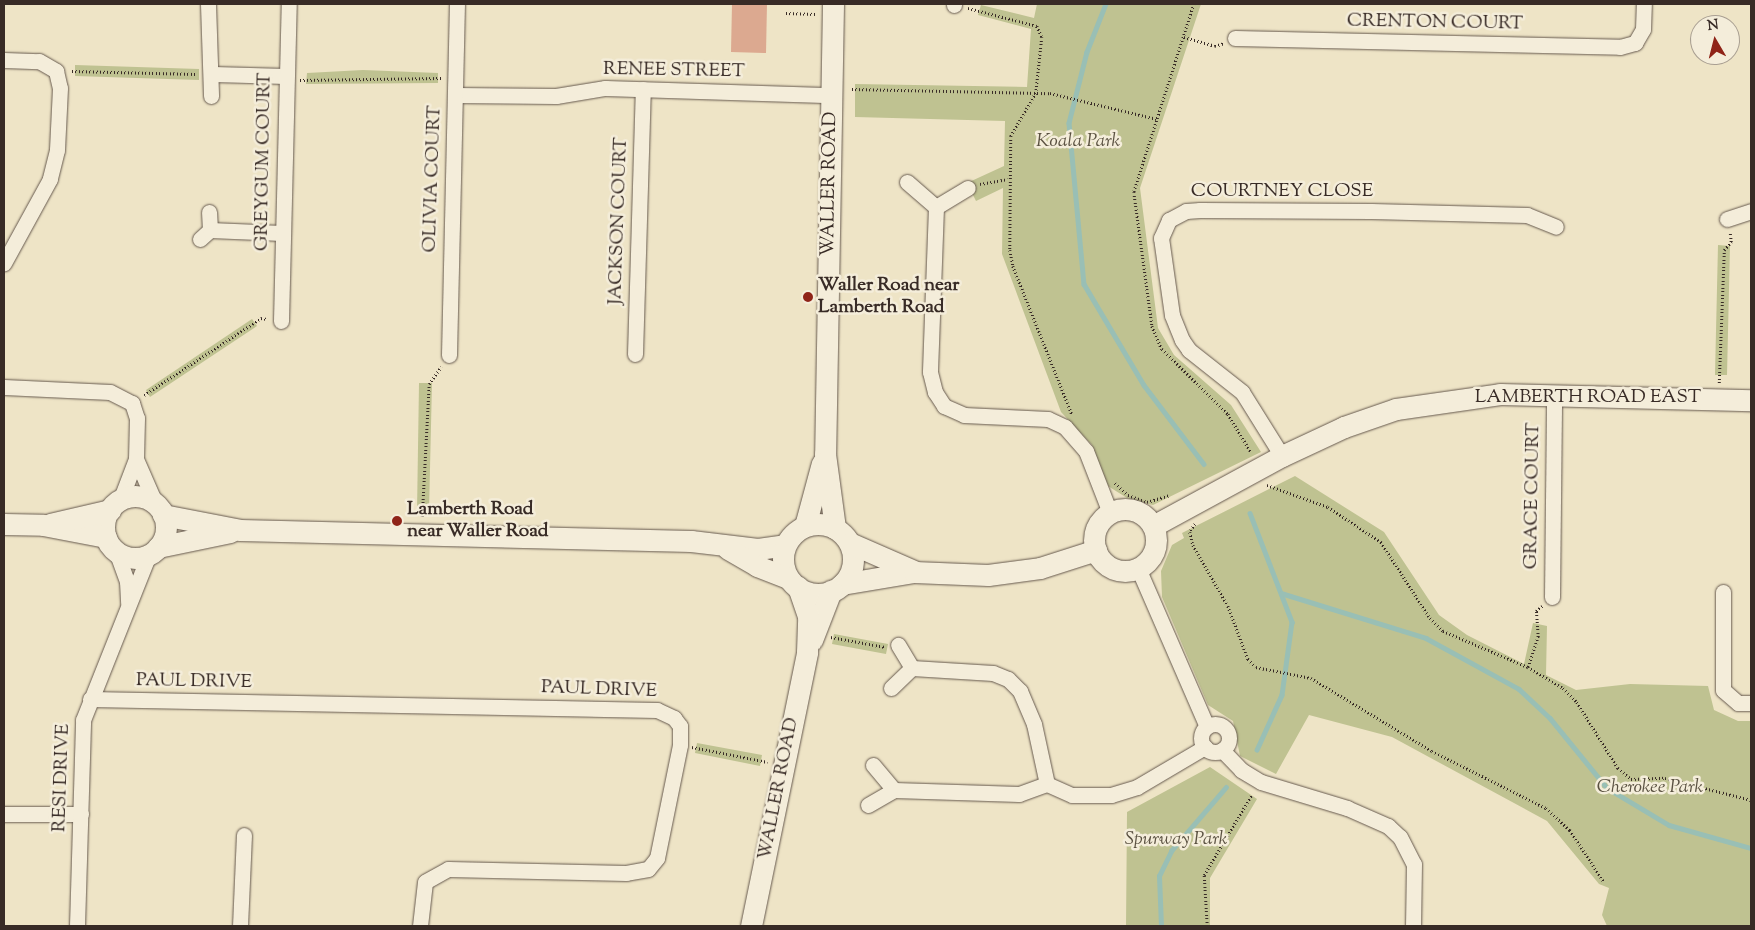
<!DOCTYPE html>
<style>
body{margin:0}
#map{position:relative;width:1755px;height:930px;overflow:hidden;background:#eee4c6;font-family:"Sorts Mill Goudy",serif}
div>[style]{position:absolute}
.green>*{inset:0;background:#bfc291}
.stream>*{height:4.5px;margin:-2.25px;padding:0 2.25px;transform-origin:2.25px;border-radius:2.25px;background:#99bfb5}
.building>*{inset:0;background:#dca990}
.path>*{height:2.5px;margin-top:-1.25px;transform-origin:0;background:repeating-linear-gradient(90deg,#382b26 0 1px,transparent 0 3.5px)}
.roads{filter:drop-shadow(0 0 1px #66594e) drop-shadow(0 0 1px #66594e)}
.street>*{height:15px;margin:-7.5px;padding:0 7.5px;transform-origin:7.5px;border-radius:7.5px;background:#f4edda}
.street>.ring{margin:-7.5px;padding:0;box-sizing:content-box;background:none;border:15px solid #f4edda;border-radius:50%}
.secondary>*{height:21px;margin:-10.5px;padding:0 10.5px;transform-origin:10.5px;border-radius:10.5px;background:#f4edda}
.secondary>.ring{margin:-10.5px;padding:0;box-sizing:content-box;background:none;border:21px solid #f4edda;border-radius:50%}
.dots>*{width:14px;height:14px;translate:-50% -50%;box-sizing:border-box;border:2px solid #f4edda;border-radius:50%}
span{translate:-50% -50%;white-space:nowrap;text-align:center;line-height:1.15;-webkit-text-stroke:5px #f4edda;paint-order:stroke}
.street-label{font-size:19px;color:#382b26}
.park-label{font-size:19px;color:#5a5141;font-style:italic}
.poi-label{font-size:19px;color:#382b26;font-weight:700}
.left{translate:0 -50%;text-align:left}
.frame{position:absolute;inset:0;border:5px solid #382b26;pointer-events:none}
.north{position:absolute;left:1690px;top:15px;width:50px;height:50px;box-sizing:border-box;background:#f4edda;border:1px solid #a99f92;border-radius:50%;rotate:352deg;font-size:14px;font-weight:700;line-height:20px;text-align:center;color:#382b26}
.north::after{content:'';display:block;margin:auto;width:18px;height:22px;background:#8f2418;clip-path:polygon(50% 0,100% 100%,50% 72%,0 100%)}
</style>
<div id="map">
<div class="green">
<i style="clip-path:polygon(1037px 4px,1201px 4px,1140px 188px,1158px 328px,1174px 355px,1231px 405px,1261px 452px,1153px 505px,1127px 498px,1108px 486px,1092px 445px,1061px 412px,1002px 254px,1003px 188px,976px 201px,967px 183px,1004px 166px,1005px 121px,855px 117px,855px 84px,1027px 87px,1031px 29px,978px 15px,981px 5px,1034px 18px)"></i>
<i style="clip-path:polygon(75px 65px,199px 69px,199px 80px,75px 76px)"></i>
<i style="clip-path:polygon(363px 70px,438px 73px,438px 83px,306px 84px,307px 73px)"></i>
<i style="clip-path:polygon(1718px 245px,1730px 246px,1727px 375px,1715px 375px)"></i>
<i style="clip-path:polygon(252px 319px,257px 326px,150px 397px,146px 390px)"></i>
<i style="clip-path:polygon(419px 383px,432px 383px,429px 512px,417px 512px)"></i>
<i style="clip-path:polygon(1295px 476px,1384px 532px,1439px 615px,1467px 635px,1524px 664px,1533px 623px,1547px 626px,1546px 675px,1576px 690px,1630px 684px,1708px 686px,1714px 710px,1738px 721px,1751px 721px,1751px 926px,1607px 926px,1602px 915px,1609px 888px,1599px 884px,1547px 821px,1392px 737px,1309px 715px,1276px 774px,1240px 756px,1233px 721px,1208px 705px,1162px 597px,1161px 571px,1172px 545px,1184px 538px,1182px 533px)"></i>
<i style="clip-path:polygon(834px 634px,888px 644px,886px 654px,832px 644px)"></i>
<i style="clip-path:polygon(697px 743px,762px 755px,760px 766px,695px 753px)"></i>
<i style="clip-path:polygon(1210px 767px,1257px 799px,1210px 878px,1210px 926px,1126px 926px,1127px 812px)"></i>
</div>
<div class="stream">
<i style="left:1106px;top:4px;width:52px;rotate:111.6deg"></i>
<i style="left:1087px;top:52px;width:73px;rotate:104.2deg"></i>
<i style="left:1069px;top:123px;width:162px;rotate:84.7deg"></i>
<i style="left:1084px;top:284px;width:117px;rotate:59.3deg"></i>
<i style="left:1144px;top:385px;width:99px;rotate:52.8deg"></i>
<i style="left:1250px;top:513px;width:117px;rotate:68.9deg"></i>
<i style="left:1292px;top:622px;width:74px;rotate:97.8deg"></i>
<i style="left:1282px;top:695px;width:60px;rotate:114.4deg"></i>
<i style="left:1281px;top:593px;width:152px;rotate:17.2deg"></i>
<i style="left:1426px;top:638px;width:106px;rotate:28.7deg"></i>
<i style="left:1519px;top:689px;width:42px;rotate:43.1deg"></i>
<i style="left:1550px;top:718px;width:90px;rotate:50.8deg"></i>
<i style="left:1607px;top:788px;width:72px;rotate:30.8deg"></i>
<i style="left:1669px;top:825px;width:85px;rotate:15.7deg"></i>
<i style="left:1161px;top:926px;width:50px;rotate:-92.3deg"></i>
<i style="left:1159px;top:876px;width:28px;rotate:-64deg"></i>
<i style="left:1171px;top:851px;width:84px;rotate:-49.3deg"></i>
</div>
<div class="building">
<i style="clip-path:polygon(732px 4px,767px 4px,766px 53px,731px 52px)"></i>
</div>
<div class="path">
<i style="left:1194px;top:4px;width:197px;rotate:107.7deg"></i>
<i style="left:1134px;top:192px;width:135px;rotate:82.3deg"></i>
<i style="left:1152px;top:326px;width:25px;rotate:67deg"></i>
<i style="left:1162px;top:349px;width:93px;rotate:44.6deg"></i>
<i style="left:1228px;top:414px;width:44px;rotate:58.8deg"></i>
<i style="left:968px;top:8px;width:71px;rotate:14.6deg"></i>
<i style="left:1037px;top:26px;width:12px;rotate:66deg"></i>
<i style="left:1042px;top:37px;width:56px;rotate:96.1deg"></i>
<i style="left:1036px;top:93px;width:50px;rotate:120.2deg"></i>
<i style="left:1011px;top:136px;width:114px;rotate:90.5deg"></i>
<i style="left:1010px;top:250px;width:16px;rotate:79deg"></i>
<i style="left:1013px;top:266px;width:159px;rotate:68.3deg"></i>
<i style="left:786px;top:13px;width:29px;rotate:2deg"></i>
<i style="left:1184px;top:37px;width:32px;rotate:16deg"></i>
<i style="left:1215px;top:46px;width:9px;rotate:-18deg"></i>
<i style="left:72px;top:71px;width:124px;rotate:1.4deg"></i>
<i style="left:300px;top:80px;width:142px;rotate:-0.8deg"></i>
<i style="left:852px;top:89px;width:198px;rotate:1.2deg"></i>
<i style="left:1050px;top:93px;width:110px;rotate:13.7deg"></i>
<i style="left:980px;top:184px;width:28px;rotate:-10deg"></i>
<i style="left:1719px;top:383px;width:133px;rotate:-87.8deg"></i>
<i style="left:1724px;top:250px;width:11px;rotate:-49deg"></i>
<i style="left:1731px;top:242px;width:10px;rotate:-96deg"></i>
<i style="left:144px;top:395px;width:140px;rotate:-33.3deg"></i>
<i style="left:261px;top:318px;width:6px;rotate:9deg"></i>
<i style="left:1115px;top:483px;width:18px;rotate:43deg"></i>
<i style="left:1128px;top:495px;width:20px;rotate:20deg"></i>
<i style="left:1147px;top:502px;width:24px;rotate:-17deg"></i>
<i style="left:1267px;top:485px;width:65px;rotate:19.8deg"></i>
<i style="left:1328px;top:507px;width:64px;rotate:33.4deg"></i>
<i style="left:1381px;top:542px;width:90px;rotate:57.2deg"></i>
<i style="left:1430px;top:618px;width:18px;rotate:45deg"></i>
<i style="left:1443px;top:631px;width:92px;rotate:23deg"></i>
<i style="left:1528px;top:667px;width:41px;rotate:31deg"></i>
<i style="left:1563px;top:688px;width:20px;rotate:45deg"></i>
<i style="left:1577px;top:702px;width:78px;rotate:58.2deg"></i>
<i style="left:1618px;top:768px;width:17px;rotate:40deg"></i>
<i style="left:1631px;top:779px;width:34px;rotate:-2deg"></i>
<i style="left:1665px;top:778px;width:89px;rotate:14.3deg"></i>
<i style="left:422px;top:517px;width:133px;rotate:-87deg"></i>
<i style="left:429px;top:384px;width:21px;rotate:-55deg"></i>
<i style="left:1195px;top:524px;width:9px;rotate:122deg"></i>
<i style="left:1190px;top:532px;width:13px;rotate:77deg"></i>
<i style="left:1193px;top:545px;width:70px;rotate:60.2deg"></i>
<i style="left:1228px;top:606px;width:57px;rotate:69.3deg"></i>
<i style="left:1248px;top:659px;width:11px;rotate:45deg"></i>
<i style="left:1256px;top:667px;width:56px;rotate:11.3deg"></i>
<i style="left:1311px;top:678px;width:141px;rotate:31.1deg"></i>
<i style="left:1432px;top:751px;width:127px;rotate:26.6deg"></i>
<i style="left:1546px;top:808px;width:33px;rotate:43deg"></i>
<i style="left:1570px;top:830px;width:62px;rotate:56.8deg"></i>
<i style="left:831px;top:637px;width:55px;rotate:10.5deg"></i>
<i style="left:1528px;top:667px;width:32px;rotate:-72deg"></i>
<i style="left:1538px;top:637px;width:26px;rotate:-94deg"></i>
<i style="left:1536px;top:611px;width:8px;rotate:-40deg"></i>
<i style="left:692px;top:747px;width:77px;rotate:11.2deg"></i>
<i style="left:1207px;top:926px;width:51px;rotate:-93.4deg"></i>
<i style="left:1204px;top:875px;width:94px;rotate:-59.3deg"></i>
</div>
<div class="roads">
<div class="street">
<i style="left:208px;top:4px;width:92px;rotate:88.1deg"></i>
<i style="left:954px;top:5px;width:1px;rotate:-90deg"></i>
<i style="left:1235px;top:38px;width:385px;rotate:1.3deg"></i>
<i style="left:1620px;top:47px;width:16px;rotate:-15deg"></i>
<i style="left:1635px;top:43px;width:16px;rotate:-60deg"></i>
<i style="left:1643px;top:29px;width:25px;rotate:-88deg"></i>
<i style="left:4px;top:60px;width:35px;rotate:2deg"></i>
<i style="left:39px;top:61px;width:20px;rotate:30deg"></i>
<i style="left:56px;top:71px;width:17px;rotate:77deg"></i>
<i style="left:60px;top:88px;width:62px;rotate:92.8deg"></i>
<i style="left:57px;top:150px;width:30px;rotate:104deg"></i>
<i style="left:50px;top:179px;width:96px;rotate:118.7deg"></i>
<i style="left:213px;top:74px;width:73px;rotate:1.6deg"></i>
<i style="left:456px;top:95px;width:100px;rotate:0.6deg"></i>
<i style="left:556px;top:96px;width:50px;rotate:-9.3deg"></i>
<i style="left:605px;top:88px;width:227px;rotate:1.8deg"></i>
<i style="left:907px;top:182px;width:38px;rotate:41deg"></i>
<i style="left:936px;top:207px;width:37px;rotate:-31deg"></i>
<i style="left:936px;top:207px;width:165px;rotate:92.1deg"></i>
<i style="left:930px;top:372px;width:21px;rotate:76deg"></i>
<i style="left:935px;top:392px;width:17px;rotate:57deg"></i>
<i style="left:944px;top:406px;width:22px;rotate:24deg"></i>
<i style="left:964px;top:415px;width:84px;rotate:2.7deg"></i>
<i style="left:1048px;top:419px;width:19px;rotate:25deg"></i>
<i style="left:1065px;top:427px;width:32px;rotate:49deg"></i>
<i style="left:1086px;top:451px;width:66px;rotate:68.8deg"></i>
<i style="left:1727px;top:219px;width:25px;rotate:-18deg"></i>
<i style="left:210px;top:230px;width:72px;rotate:2.4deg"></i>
<i style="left:200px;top:239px;width:13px;rotate:-42deg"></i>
<i style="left:210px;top:230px;width:18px;rotate:-93deg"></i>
<i style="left:281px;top:321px;width:317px;rotate:-88.6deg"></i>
<i style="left:635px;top:354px;width:265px;rotate:-88.3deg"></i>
<i style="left:449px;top:355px;width:351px;rotate:-88.7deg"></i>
<i style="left:4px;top:387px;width:106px;rotate:2.7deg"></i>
<i style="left:110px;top:392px;width:25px;rotate:27deg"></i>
<i style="left:132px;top:403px;width:16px;rotate:72deg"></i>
<i style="left:137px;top:418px;width:41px;rotate:91.4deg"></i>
<i style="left:136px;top:459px;width:45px;rotate:110.9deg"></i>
<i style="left:1282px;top:456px;width:75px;rotate:-122deg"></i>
<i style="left:1242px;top:392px;width:68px;rotate:-141.6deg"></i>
<i style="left:1189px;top:350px;width:12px;rotate:-125deg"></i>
<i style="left:1182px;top:340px;width:27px;rotate:-112deg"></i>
<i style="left:1172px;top:315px;width:78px;rotate:-98.1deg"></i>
<i style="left:1161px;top:238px;width:20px;rotate:-66deg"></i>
<i style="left:1169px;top:220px;width:19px;rotate:-28deg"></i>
<i style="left:1186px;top:211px;width:14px;rotate:-4deg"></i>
<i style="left:1200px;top:210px;width:171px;rotate:0.3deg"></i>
<i style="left:1371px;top:211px;width:156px;rotate:1.5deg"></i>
<i style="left:1527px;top:215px;width:31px;rotate:22deg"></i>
<i style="left:136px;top:459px;width:50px;rotate:66.5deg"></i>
<i style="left:116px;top:551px;width:32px;rotate:70deg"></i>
<i style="left:127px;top:581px;width:22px;rotate:87deg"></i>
<i style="left:1138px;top:568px;width:173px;rotate:66.5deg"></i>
<i style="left:1723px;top:592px;width:98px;rotate:90deg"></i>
<i style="left:1723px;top:690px;width:20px;rotate:41deg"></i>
<i style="left:1738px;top:703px;width:13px"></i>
<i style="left:1552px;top:597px;width:201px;rotate:-89.4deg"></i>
<i style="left:912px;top:668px;width:81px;rotate:3.5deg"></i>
<i style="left:993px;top:673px;width:16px;rotate:22deg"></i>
<i style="left:1008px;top:679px;width:17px;rotate:45deg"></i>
<i style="left:1020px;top:691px;width:36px;rotate:67deg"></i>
<i style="left:1034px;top:724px;width:61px;rotate:77.8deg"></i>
<i style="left:891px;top:688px;width:29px;rotate:-44deg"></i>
<i style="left:912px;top:668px;width:27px;rotate:-121deg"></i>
<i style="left:90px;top:699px;width:567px;rotate:1.11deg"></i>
<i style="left:657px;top:710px;width:19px;rotate:25deg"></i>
<i style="left:674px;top:718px;width:10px;rotate:53deg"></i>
<i style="left:680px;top:726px;width:19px;rotate:90deg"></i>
<i style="left:680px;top:745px;width:115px;rotate:101.5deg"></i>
<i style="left:657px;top:858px;width:14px;rotate:129deg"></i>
<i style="left:648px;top:869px;width:22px;rotate:170deg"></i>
<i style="left:626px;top:873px;width:178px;rotate:-178.7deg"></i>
<i style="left:448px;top:869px;width:26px;rotate:151deg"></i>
<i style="left:425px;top:882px;width:44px;rotate:96.5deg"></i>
<i class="ring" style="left:1201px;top:724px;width:13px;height:13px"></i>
<i style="left:1222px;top:750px;width:28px;rotate:46deg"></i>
<i style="left:1241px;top:770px;width:23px;rotate:31deg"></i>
<i style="left:1261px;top:782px;width:90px;rotate:16.8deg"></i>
<i style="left:1347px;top:808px;width:45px;rotate:23.7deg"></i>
<i style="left:1388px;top:826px;width:16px;rotate:43deg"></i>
<i style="left:1400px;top:837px;width:30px;rotate:63deg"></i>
<i style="left:1414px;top:864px;width:62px;rotate:90.9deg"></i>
<i style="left:873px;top:765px;width:33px;rotate:50deg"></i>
<i style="left:868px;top:805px;width:30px;rotate:-30deg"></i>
<i style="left:894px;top:790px;width:125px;rotate:1.8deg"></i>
<i style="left:1019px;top:794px;width:30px;rotate:-20deg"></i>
<i style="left:1047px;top:784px;width:27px;rotate:24deg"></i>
<i style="left:1072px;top:795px;width:39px"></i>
<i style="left:1111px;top:795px;width:27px;rotate:-17deg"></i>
<i style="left:1137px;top:787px;width:79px;rotate:-30.5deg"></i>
<i style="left:4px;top:814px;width:77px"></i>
<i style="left:77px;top:926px;width:206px;rotate:-88.3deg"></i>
<i style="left:83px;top:720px;width:179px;rotate:-68.3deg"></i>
<i style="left:240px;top:926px;width:91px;rotate:-87.5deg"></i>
</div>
<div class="secondary">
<i style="left:833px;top:4px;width:450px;rotate:91deg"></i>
<i style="left:825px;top:454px;width:75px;rotate:82.3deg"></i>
<i class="ring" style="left:104px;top:496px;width:41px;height:41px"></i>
<i class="ring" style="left:1094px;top:509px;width:41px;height:41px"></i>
<i style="left:163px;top:515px;width:78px;rotate:11deg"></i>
<i style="left:240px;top:530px;width:451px;rotate:1.4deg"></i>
<i style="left:691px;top:541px;width:67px;rotate:6.8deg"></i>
<i style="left:758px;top:549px;width:27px;rotate:-8deg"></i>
<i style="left:4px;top:524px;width:39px;rotate:1deg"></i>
<i style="left:43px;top:525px;width:64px;rotate:10.8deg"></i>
<i style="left:50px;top:524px;width:62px;rotate:-13.1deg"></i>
<i class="ring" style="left:783px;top:524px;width:49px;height:49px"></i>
<i style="left:805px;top:526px;width:65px;rotate:-74.9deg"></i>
<i style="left:1153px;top:526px;width:147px;rotate:-28.5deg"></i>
<i style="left:1282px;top:456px;width:68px;rotate:-25.1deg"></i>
<i style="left:1344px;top:427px;width:55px;rotate:-19.1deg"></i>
<i style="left:1396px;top:409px;width:105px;rotate:-8.2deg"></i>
<i style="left:1500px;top:394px;width:251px;rotate:1.4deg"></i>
<i style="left:850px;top:543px;width:70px;rotate:23.6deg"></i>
<i style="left:158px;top:547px;width:74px;rotate:-11.8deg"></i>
<i style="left:728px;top:549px;width:34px;rotate:30deg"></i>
<i style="left:757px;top:566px;width:33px;rotate:21deg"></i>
<i style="left:842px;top:584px;width:73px;rotate:-9.5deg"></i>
<i style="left:914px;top:572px;width:74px;rotate:2.3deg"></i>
<i style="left:988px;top:575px;width:52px;rotate:-7.7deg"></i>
<i style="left:1040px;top:568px;width:59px;rotate:-17.8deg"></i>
<i style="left:812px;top:640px;width:53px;rotate:-68.8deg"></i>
<i style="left:751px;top:926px;width:280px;rotate:-78.4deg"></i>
<i style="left:807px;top:652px;width:36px;rotate:-88deg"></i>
<i style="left:808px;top:616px;width:31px;rotate:-109deg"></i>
</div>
</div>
<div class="dots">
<i style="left:808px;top:297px;background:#8f2418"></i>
<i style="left:397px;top:521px;background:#8f2418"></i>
</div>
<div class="street-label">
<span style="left:1435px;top:23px;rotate:1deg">CRENTON COURT</span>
<span style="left:674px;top:71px;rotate:1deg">RENEE STREET</span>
<span style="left:264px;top:162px;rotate:-89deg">GREYGUM COURT</span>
<span style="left:433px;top:179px;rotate:-88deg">OLIVIA COURT</span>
<span style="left:830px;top:184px;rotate:-89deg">WALLER ROAD</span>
<span style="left:1282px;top:192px">COURTNEY CLOSE</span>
<span style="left:619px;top:221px;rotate:-88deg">JACKSON COURT</span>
<span style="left:1588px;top:398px">LAMBERTH ROAD EAST</span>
<span style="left:1533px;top:496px;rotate:-89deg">GRACE COURT</span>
<span style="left:194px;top:682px;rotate:1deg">PAUL DRIVE</span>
<span style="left:599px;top:690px;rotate:2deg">PAUL DRIVE</span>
<span style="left:62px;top:778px;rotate:-88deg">RESI DRIVE</span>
<span style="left:779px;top:789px;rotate:-79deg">WALLER ROAD</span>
</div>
<div class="park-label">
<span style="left:1078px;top:142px">Koala Park</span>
<span style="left:1650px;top:788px">Cherokee Park</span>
<span style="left:1176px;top:840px">Spurway Park</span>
</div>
<div class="poi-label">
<span class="left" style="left:818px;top:297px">Waller Road near<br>Lamberth Road</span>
<span class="left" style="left:407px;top:521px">Lamberth Road<br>near Waller Road</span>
</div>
<div class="frame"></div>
<div class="north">N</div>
</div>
